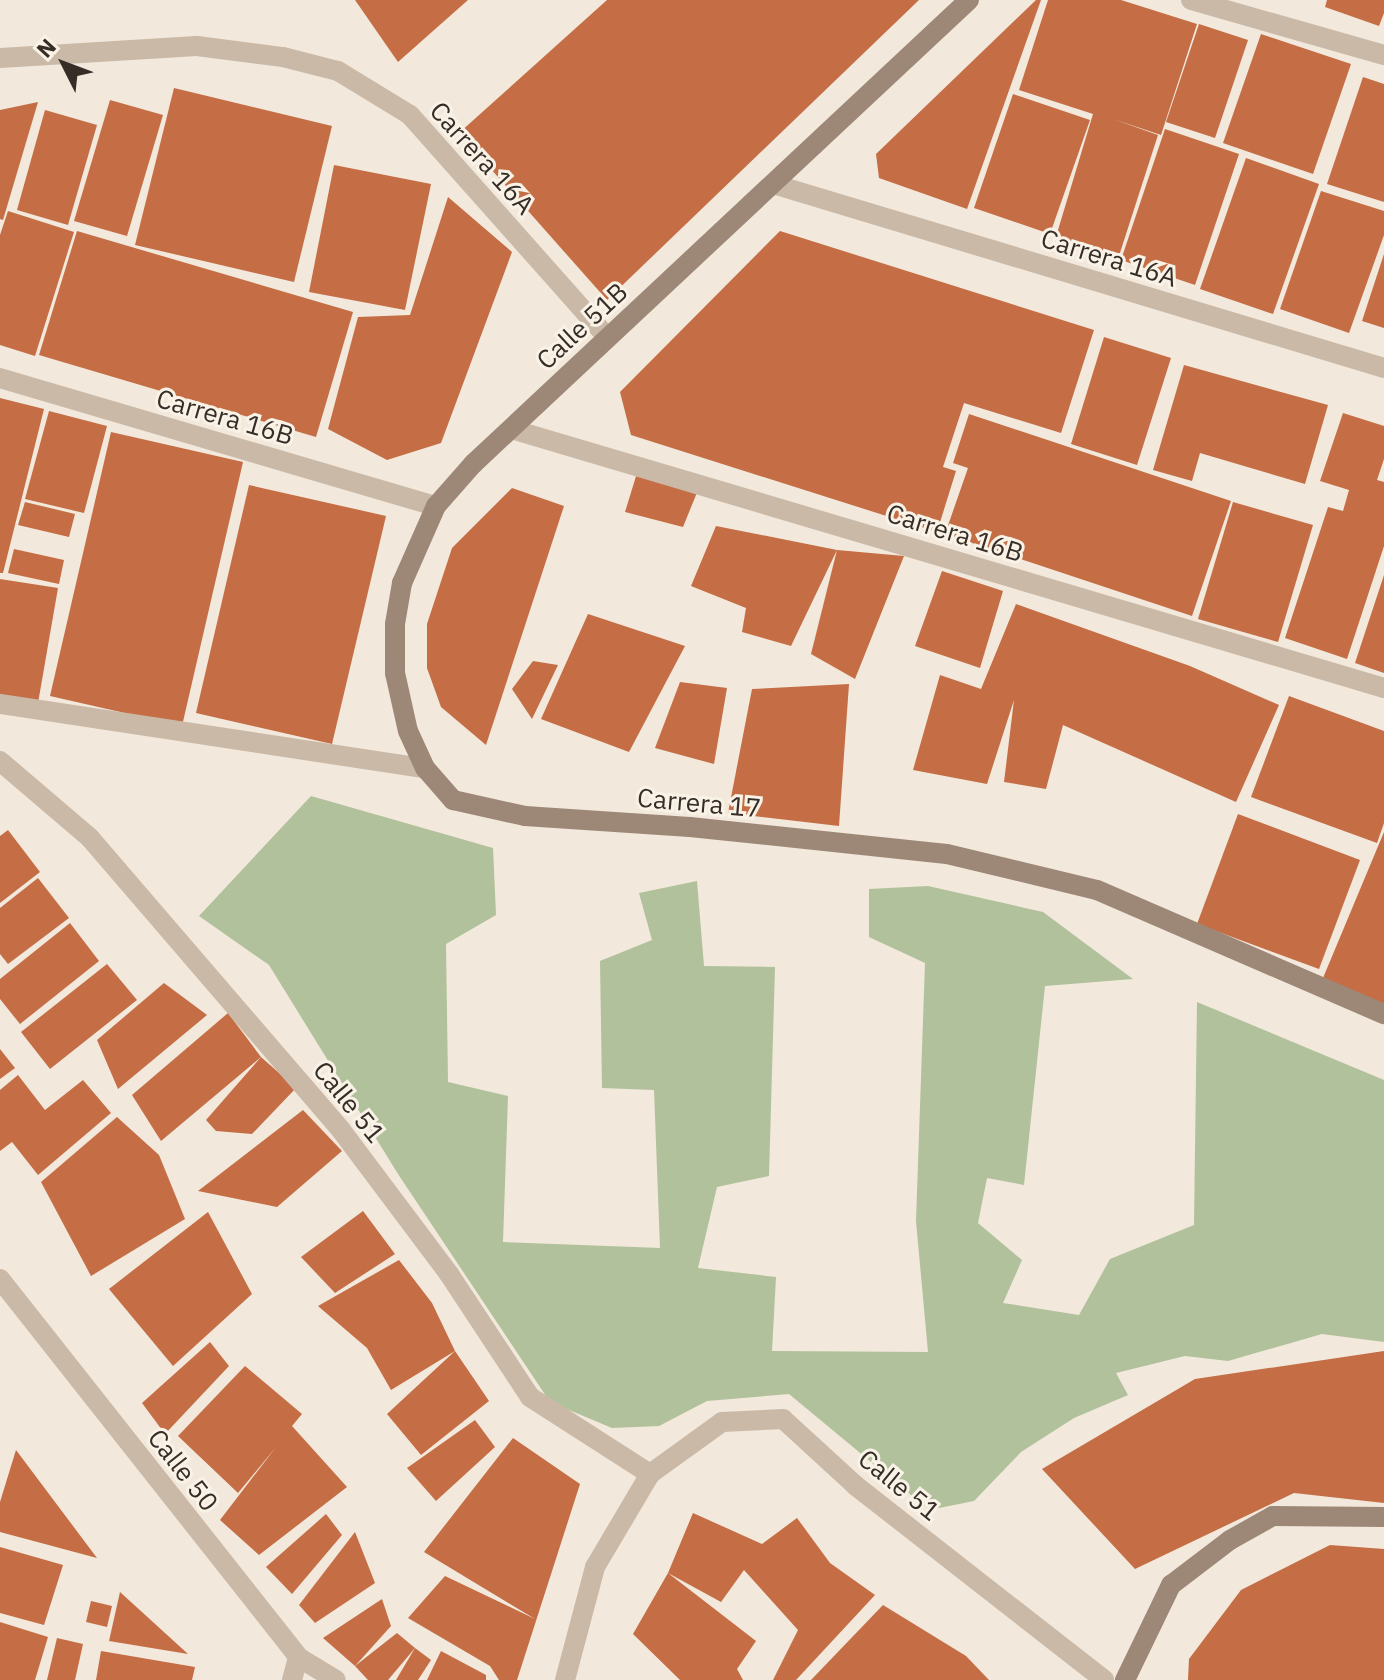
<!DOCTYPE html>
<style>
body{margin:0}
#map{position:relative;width:1384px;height:1680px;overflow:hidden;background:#f2e8db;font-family:"IBM Plex Sans",sans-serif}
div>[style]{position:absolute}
.green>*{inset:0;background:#b1c19b}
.building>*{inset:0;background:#c56d45}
.minor>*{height:20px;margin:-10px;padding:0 10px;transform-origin:10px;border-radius:10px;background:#cab9a7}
.tertiary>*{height:20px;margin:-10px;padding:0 10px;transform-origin:10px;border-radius:10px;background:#cab9a7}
.secondary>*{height:20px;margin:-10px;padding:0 10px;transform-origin:10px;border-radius:10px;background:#9d8878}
span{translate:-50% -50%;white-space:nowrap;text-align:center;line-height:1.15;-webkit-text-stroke:6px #f9f2e7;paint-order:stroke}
.street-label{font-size:26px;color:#362d27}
.north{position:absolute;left:24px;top:24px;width:80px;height:80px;-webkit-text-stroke:6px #f9f2e7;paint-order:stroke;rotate:312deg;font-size:22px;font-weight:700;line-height:32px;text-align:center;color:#362d27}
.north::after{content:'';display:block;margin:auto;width:28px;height:36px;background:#362d27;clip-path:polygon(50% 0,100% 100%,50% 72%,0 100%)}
</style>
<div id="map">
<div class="green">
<i style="clip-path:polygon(311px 796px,493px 848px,496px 915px,446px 944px,448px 1082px,508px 1096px,503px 1242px,660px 1248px,654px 1090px,602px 1088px,600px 961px,652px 940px,639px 893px,697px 881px,704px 966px,775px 967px,769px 1176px,717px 1187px,698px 1268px,776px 1277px,772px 1351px,928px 1352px,916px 1221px,925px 963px,869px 937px,869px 889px,928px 886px,1043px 912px,1133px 979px,1045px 986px,1024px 1185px,987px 1178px,978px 1223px,1022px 1260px,1003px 1303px,1079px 1315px,1110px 1259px,1194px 1225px,1197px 1002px,1384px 1080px,1384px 1342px,1322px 1334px,1228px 1361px,1185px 1356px,1116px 1373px,1128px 1395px,1074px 1418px,1021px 1452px,974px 1501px,929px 1510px,789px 1394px,707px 1401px,659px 1426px,612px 1428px,550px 1402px,398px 1174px,269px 965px,199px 916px)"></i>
</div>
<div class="building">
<i style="clip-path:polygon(355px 0,468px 0,398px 62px)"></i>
<i style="clip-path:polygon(607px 0,919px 0,607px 300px,459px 133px)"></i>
<i style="clip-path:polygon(1036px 0,1041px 0,967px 209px,879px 178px,876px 154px)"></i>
<i style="clip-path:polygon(1048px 0,1121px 0,1197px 24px,1161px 135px,1113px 119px,1158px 135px,1118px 259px,1055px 240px,1093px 114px,1019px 90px)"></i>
<i style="clip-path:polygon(1327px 0,1384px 0,1384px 13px,1379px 26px,1325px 7px)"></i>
<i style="clip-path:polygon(1199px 24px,1248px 40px,1215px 138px,1166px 122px)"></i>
<i style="clip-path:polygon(1261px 34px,1351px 64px,1313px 174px,1223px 143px)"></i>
<i style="clip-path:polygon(1363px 77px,1384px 84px,1384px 202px,1327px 184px)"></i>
<i style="clip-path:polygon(174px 88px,332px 126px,294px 282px,135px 245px)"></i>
<i style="clip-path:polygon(1013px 94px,1090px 120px,1050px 234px,974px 208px)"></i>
<i style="clip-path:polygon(110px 100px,163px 115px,127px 236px,74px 221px)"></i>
<i style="clip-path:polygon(38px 102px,3px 220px,0 219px,0 110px)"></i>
<i style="clip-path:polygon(45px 110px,97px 125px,68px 225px,17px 210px)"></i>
<i style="clip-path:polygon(1165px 129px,1239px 154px,1195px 285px,1121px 260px)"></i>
<i style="clip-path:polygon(1246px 158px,1319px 184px,1273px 314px,1200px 289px)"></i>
<i style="clip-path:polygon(334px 165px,431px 184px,405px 310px,309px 292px)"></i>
<i style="clip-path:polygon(1321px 191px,1384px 211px,1384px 235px,1349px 333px,1280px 309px)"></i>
<i style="clip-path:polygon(448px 197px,512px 252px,441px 443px,387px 460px,328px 429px,358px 317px,410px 315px)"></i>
<i style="clip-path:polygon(8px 211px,74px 232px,35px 356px,0 345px,0 235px)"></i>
<i style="clip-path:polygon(77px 231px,353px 312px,316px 437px,39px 355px)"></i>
<i style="clip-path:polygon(780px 231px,1094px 330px,1061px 433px,964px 403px,943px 467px,956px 471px,937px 532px,631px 435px,620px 392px)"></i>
<i style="clip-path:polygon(1384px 254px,1384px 328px,1362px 321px)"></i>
<i style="clip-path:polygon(1104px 337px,1171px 358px,1137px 465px,1071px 444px)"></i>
<i style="clip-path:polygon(1184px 365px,1328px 405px,1305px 484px,1200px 453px,1192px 481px,1153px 470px)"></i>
<i style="clip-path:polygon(0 398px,44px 409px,3px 573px,0 573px)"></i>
<i style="clip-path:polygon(49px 411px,107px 426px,84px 513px,25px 499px)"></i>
<i style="clip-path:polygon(1343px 413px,1384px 426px,1384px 459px,1377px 480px,1384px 482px,1384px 546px,1347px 659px,1285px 638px,1328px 507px,1343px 511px,1349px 490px,1320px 481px)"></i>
<i style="clip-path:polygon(969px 414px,1231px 501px,1192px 616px,945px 534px,968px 468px,953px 463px)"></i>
<i style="clip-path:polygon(111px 432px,243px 462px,182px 726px,50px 696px)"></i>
<i style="clip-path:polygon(637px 473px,698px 490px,683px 527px,625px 512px)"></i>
<i style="clip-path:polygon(249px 485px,386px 516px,332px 744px,196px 713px)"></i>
<i style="clip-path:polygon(512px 488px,564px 506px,486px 745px,441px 707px,427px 668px,427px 624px,452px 548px)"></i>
<i style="clip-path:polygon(25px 502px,75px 514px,69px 537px,18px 525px)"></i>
<i style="clip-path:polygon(1233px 502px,1313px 525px,1278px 642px,1198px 619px)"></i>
<i style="clip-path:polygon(716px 526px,837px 550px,904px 556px,855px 679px,811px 654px,837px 550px,791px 646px,742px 632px,746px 608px,691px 586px)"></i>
<i style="clip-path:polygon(14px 549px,64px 560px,59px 584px,8px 573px)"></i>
<i style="clip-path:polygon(942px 571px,1003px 591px,980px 668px,915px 646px)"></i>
<i style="clip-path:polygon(1384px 575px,1384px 673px,1355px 663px)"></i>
<i style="clip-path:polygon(0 579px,58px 588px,38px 703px,0 697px)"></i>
<i style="clip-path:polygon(1016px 604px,1190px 666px,1279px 705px,1236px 802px,1063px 725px,1046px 789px,1004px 782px,1014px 700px,987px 784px,913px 770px,940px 675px,981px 689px)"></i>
<i style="clip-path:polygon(588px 614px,685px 646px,629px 752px,541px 719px)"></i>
<i style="clip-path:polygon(533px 661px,558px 665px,532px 719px,512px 689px)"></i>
<i style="clip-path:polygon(680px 682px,727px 688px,714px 764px,655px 748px)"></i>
<i style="clip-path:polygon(849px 684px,839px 826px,728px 813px,752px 689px)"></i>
<i style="clip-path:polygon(1289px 696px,1384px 731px,1384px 823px,1377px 843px,1251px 797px)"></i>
<i style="clip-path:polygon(1238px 814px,1360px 860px,1319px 969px,1197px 924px)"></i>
<i style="clip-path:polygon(8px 830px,40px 872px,0 903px,0 836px)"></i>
<i style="clip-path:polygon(1384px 832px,1384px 1009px,1323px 978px)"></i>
<i style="clip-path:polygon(38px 878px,69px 918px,8px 964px,0 954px,0 908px)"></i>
<i style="clip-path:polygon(70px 923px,99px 961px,20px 1024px,0 999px,0 979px)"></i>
<i style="clip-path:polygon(107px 964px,137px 1000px,50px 1069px,21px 1032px)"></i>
<i style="clip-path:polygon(164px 983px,207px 1015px,118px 1089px,97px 1040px)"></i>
<i style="clip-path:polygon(228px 1013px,261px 1057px,161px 1141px,132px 1095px)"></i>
<i style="clip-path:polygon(0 1049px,15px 1068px,0 1079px)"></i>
<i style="clip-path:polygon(261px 1057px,296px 1088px,252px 1134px,216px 1131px,206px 1120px)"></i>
<i style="clip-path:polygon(18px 1075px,45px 1110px,83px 1080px,111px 1113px,38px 1175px,12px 1142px,0 1151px,0 1090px)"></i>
<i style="clip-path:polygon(303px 1110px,342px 1151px,277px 1207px,198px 1191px)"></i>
<i style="clip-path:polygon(117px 1117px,159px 1155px,185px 1219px,91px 1276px,41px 1182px)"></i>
<i style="clip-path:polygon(363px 1211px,395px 1254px,335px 1293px,301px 1257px)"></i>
<i style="clip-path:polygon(208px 1212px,252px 1294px,173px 1366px,109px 1289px)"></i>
<i style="clip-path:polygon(399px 1260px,432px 1303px,455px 1351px,391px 1390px,367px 1348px,318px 1306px)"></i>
<i style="clip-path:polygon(210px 1342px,229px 1366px,165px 1434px,142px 1403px)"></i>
<i style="clip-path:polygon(455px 1351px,489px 1401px,421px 1455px,387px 1414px)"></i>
<i style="clip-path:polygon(1384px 1351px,1384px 1503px,1294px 1493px,1135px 1569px,1042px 1469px,1195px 1379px)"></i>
<i style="clip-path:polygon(245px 1366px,302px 1414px,292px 1426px,347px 1487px,259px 1555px,220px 1520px,276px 1447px,238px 1493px,178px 1436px)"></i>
<i style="clip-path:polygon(475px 1420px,495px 1447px,436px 1501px,407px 1468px)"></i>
<i style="clip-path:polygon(513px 1438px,580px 1484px,517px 1680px,499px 1680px,490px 1666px,408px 1618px,445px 1576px,535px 1619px,424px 1552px)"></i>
<i style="clip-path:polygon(16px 1450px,97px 1558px,0 1532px,0 1502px)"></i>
<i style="clip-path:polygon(693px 1513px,762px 1544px,797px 1518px,830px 1563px,875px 1595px,796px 1680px,773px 1680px,798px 1630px,744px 1570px,721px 1602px,668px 1573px,756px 1641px,737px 1669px,743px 1680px,680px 1680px,633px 1634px,668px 1573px)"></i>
<i style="clip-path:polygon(326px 1514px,342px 1535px,292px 1594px,266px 1567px)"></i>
<i style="clip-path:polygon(355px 1532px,375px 1583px,315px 1623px,299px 1605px)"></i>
<i style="clip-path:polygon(1330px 1545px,1384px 1549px,1384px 1680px,1188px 1680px,1189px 1659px,1241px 1590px)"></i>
<i style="clip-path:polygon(0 1547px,63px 1565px,44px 1625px,0 1613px)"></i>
<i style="clip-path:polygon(120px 1592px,188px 1654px,109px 1641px)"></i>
<i style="clip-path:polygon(382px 1599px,391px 1626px,355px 1666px,323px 1638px)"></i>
<i style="clip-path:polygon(91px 1601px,112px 1606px,107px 1627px,86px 1622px)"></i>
<i style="clip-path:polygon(883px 1605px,966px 1656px,989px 1680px,811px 1680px)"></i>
<i style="clip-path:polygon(0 1622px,48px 1637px,35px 1680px,0 1680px)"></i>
<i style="clip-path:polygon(397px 1633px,415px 1648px,388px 1680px,368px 1680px,355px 1666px)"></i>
<i style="clip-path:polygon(57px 1638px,83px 1644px,75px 1680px,47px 1680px)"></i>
<i style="clip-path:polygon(415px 1648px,431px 1660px,418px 1680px,396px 1680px)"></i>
<i style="clip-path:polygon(101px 1651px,195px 1667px,192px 1680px,96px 1680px)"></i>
<i style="clip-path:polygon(441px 1651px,486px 1675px,486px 1680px,427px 1680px)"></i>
</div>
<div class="minor">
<i style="left:1191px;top:0;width:201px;rotate:15.9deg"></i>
<i style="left:0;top:58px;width:197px;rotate:-3.5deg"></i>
<i style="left:197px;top:46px;width:87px;rotate:7.3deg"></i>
<i style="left:283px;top:57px;width:57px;rotate:14.3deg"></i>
<i style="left:338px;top:71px;width:84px;rotate:31.4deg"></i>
<i style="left:410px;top:115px;width:298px;rotate:48.4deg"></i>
<i style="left:773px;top:184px;width:638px;rotate:16.76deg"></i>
<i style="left:0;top:704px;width:430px;rotate:8.6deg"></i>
<i style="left:0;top:761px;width:118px;rotate:40.5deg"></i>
<i style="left:90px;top:838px;width:385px;rotate:49.3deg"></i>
<i style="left:341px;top:1130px;width:180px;rotate:53.1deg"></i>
<i style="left:449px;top:1274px;width:147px;rotate:56.6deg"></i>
<i style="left:530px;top:1397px;width:143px;rotate:32.7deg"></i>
<i style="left:292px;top:1680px;width:24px;rotate:-75deg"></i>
<i style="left:565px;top:1680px;width:117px;rotate:-75.1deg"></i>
<i style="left:595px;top:1567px;width:108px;rotate:-59.4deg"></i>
<i style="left:650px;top:1474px;width:89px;rotate:-35.8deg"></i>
<i style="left:722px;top:1422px;width:61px;rotate:-2.8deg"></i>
<i style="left:783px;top:1419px;width:99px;rotate:42.5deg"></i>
<i style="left:856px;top:1486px;width:315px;rotate:38deg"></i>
</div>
<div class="tertiary">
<i style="left:0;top:378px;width:454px;rotate:16.4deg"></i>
<i style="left:511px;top:429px;width:911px;rotate:16.52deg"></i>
<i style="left:0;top:1279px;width:481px;rotate:51.7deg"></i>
<i style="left:298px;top:1657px;width:44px;rotate:31.2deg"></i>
</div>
<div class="secondary">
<i style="left:969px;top:0;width:679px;rotate:136.91deg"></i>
<i style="left:473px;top:464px;width:56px;rotate:131.4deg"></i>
<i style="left:436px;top:506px;width:84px;rotate:113.8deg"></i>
<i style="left:402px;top:583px;width:42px;rotate:99.7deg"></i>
<i style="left:395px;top:624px;width:49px;rotate:90deg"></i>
<i style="left:395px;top:673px;width:59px;rotate:77.4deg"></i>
<i style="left:408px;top:731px;width:41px;rotate:65.3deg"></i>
<i style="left:425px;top:768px;width:43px;rotate:48.8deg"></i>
<i style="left:453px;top:800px;width:74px;rotate:12.5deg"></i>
<i style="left:525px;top:816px;width:165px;rotate:3.8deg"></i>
<i style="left:690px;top:827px;width:258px;rotate:6deg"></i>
<i style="left:947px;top:854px;width:154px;rotate:13.5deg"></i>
<i style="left:1097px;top:890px;width:313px;rotate:23.4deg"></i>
<i style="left:1125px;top:1680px;width:106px;rotate:-64.2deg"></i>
<i style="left:1171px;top:1585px;width:74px;rotate:-37.3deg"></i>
<i style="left:1230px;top:1540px;width:49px;rotate:-29.2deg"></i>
<i style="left:1273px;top:1516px;width:111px;rotate:0.5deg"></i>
</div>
<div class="street-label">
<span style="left:482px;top:158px;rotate:48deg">Carrera 16A</span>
<span style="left:1109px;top:258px;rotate:17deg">Carrera 16A</span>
<span style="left:582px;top:326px;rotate:-43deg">Calle 51B</span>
<span style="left:225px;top:417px;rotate:16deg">Carrera 16B</span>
<span style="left:955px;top:533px;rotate:17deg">Carrera 16B</span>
<span style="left:699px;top:803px;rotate:5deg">Carrera 17</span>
<span style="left:349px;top:1102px;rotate:51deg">Calle 51</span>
<span style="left:183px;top:1470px;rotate:52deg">Calle 50</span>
<span style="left:899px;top:1485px;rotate:39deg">Calle 51</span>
</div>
<div class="north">N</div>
</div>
